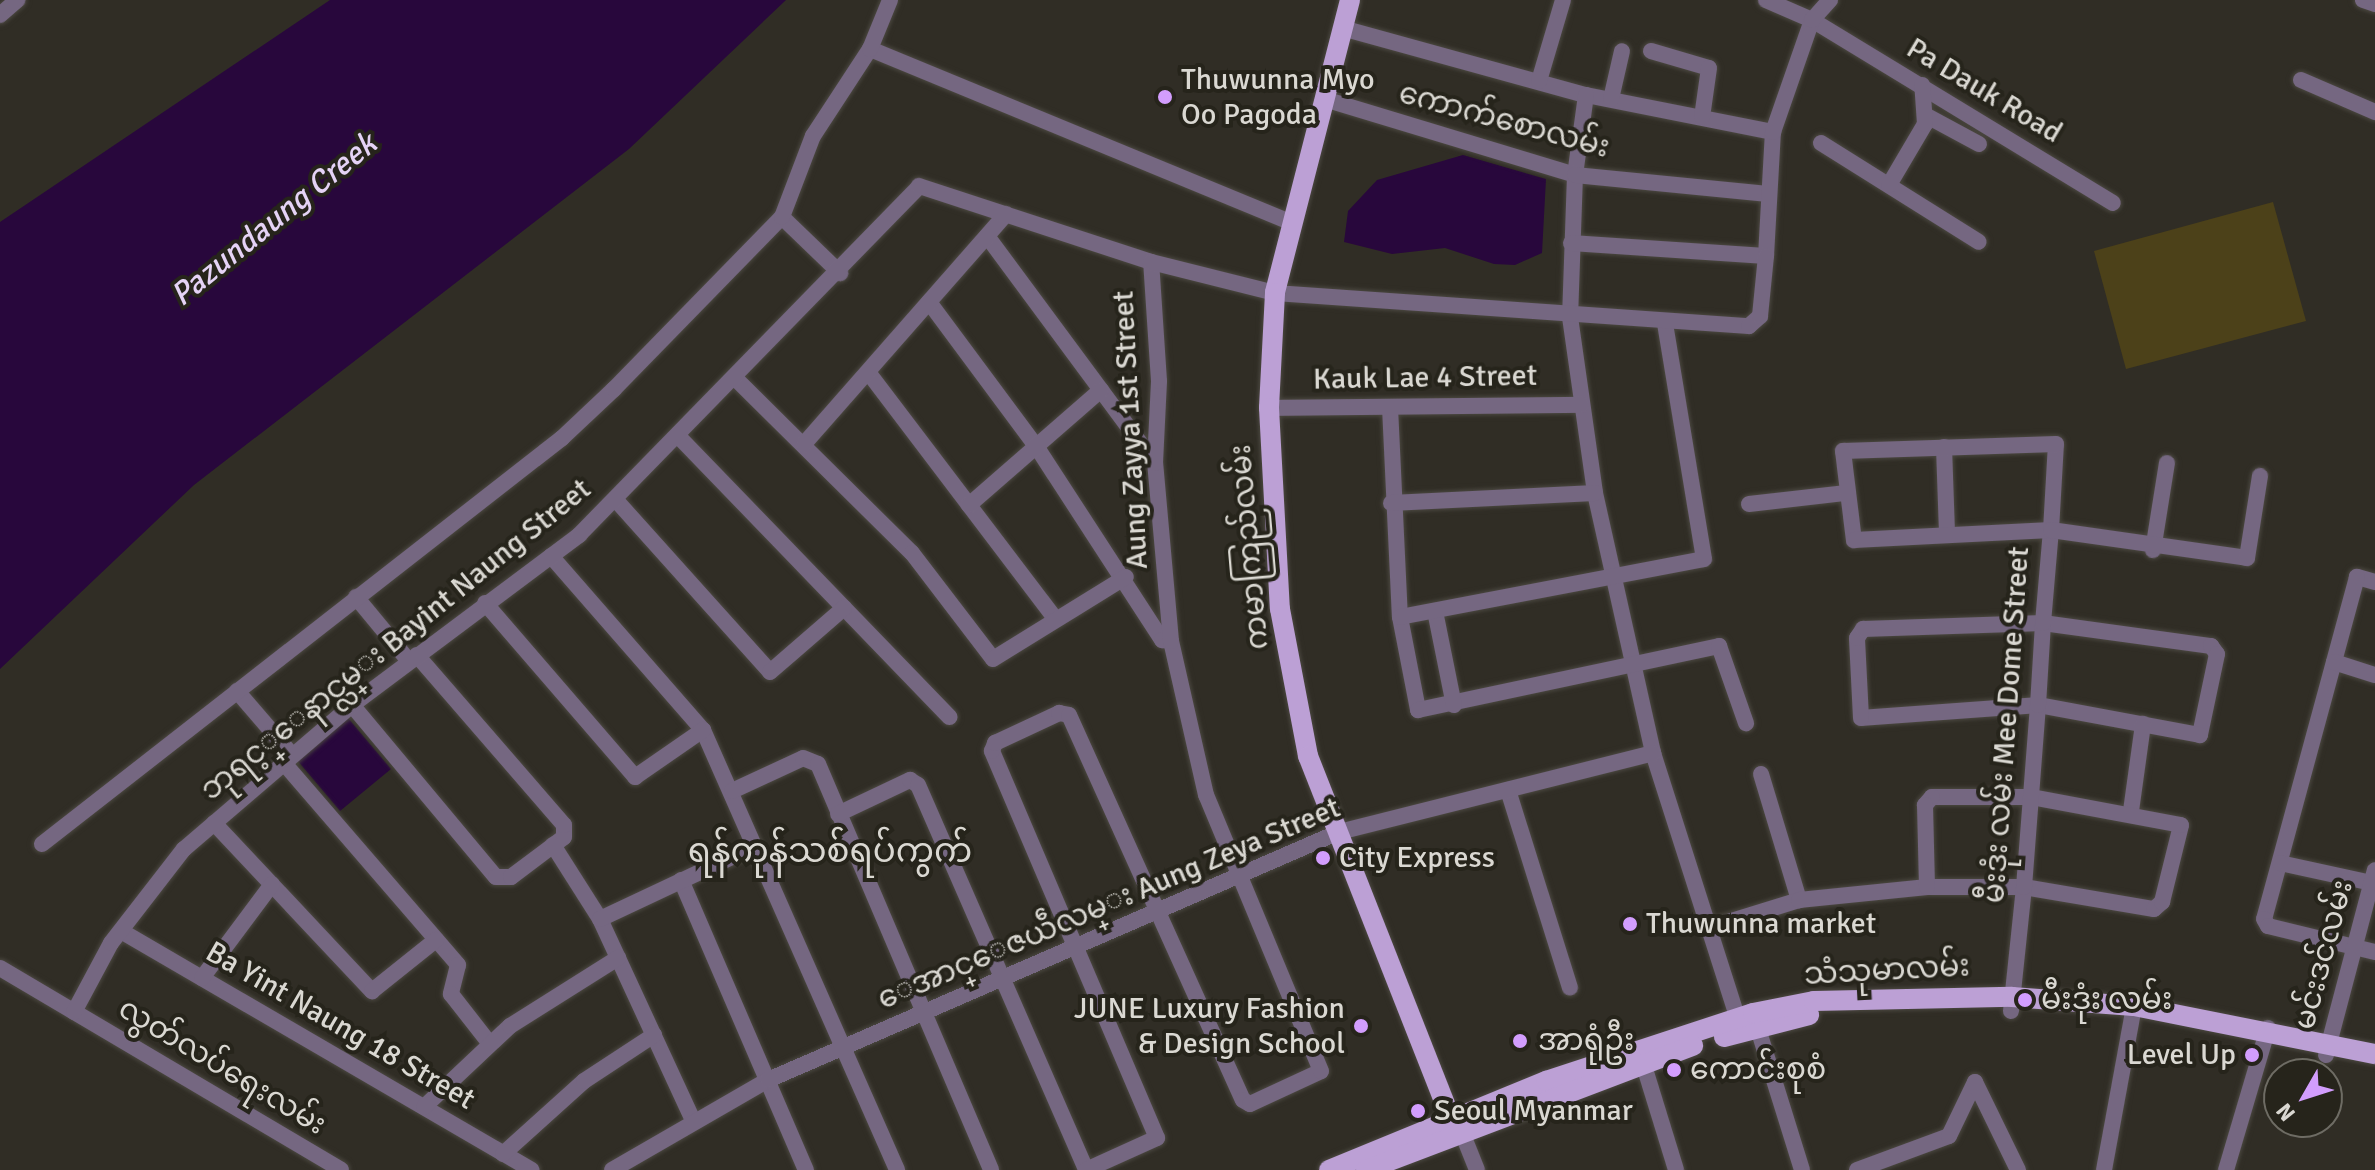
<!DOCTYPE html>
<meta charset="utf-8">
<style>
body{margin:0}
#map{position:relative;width:2375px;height:1170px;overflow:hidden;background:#302d25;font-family:Signika,"Noto Sans Myanmar",sans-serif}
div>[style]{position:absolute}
.green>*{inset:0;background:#4c4119}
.water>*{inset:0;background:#28073c}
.roads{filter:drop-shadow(0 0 2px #4b4841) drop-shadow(0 0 2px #4b4841)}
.minor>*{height:16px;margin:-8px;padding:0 8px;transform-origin:8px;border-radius:8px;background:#756781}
.major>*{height:20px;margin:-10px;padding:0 10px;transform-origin:10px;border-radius:10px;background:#bca0d5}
.dots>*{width:22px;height:22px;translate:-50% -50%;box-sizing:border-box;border:4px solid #26241b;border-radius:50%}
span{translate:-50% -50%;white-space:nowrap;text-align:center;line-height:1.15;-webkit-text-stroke:8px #26241b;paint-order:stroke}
.poi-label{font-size:30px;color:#dad8d2}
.left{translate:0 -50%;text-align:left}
.right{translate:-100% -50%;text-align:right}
.street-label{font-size:30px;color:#dad8d2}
.water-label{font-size:32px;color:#e5d3f6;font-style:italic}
.quarter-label{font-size:34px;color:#dad8d2}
.north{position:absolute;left:2263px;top:1058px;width:80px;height:80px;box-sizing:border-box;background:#26241b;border:2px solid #6e6c64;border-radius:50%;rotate:231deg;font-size:22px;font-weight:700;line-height:32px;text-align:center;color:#dad8d2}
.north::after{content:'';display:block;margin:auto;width:28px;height:36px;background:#d29dfd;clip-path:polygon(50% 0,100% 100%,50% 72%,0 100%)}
</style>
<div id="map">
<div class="green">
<i style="clip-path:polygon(2273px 202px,2306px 321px,2126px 369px,2094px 251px)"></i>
</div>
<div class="water">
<i style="clip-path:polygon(330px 0,786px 0,629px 149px,194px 485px,0 669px,0 222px)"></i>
<i style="clip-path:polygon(1463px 155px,1546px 179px,1542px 253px,1515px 265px,1494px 264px,1445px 248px,1392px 254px,1344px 242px,1348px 211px,1377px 180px)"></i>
<i style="clip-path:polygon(348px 718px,391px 769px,340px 811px,297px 760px)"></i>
</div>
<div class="roads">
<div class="minor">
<i style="left:1766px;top:0;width:50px;rotate:23.5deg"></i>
<i style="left:1812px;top:20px;width:352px;rotate:31.3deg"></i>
<i style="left:2363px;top:0;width:13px;rotate:18deg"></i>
<i style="left:0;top:15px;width:23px;rotate:-41deg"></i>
<i style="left:1342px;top:28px;width:253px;rotate:15.4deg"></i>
<i style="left:1586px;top:95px;width:191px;rotate:11.2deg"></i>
<i style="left:870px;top:49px;width:457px;rotate:22.4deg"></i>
<i style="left:1651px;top:51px;width:60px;rotate:16.3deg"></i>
<i style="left:1709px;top:68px;width:49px;rotate:98.1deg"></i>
<i style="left:2301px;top:80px;width:81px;rotate:23.4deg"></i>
<i style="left:1539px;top:81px;width:84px;rotate:-73.5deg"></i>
<i style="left:1586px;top:95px;width:81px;rotate:97.8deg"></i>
<i style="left:1575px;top:175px;width:142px;rotate:92deg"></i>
<i style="left:1570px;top:317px;width:178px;rotate:81.9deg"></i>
<i style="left:1595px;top:493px;width:266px;rotate:77.4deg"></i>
<i style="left:1653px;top:753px;width:287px;rotate:72.3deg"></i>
<i style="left:1324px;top:99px;width:262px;rotate:16.8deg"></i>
<i style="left:1575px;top:175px;width:194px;rotate:5.6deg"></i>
<i style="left:1611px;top:99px;width:49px;rotate:-77.1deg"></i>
<i style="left:1927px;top:116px;width:59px;rotate:28.3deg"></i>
<i style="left:1821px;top:143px;width:186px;rotate:32.1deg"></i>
<i style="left:1889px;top:185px;width:71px;rotate:-59.5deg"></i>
<i style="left:1925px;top:124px;width:39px;rotate:-94deg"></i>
<i style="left:782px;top:217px;width:81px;rotate:44deg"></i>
<i style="left:987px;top:236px;width:282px;rotate:53.5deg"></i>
<i style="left:1571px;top:243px;width:195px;rotate:3.8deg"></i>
<i style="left:1766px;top:256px;width:124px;rotate:-86.8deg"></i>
<i style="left:1773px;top:132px;width:119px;rotate:-70.8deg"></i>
<i style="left:1812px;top:20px;width:27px;rotate:-48deg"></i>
<i style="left:929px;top:302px;width:183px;rotate:53.4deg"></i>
<i style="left:1038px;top:449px;width:228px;rotate:57deg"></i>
<i style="left:1162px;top:640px;width:9px;rotate:6deg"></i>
<i style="left:868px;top:372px;width:309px;rotate:52.8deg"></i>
<i style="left:737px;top:380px;width:246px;rotate:44.7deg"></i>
<i style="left:912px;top:553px;width:133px;rotate:52.6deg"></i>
<i style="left:993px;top:659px;width:156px;rotate:-31.7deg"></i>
<i style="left:1390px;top:407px;width:210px;rotate:87.3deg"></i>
<i style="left:1400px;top:617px;width:95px;rotate:79deg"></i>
<i style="left:1418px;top:710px;width:308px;rotate:-12deg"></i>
<i style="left:1719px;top:646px;width:82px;rotate:70.7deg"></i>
<i style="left:1269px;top:408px;width:312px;rotate:-0.6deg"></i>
<i style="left:680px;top:438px;width:388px;rotate:46deg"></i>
<i style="left:804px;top:444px;width:306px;rotate:-48.7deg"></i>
<i style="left:1944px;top:447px;width:87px;rotate:88deg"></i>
<i style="left:615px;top:499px;width:232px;rotate:48.1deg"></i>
<i style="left:770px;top:672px;width:98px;rotate:-40.9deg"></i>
<i style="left:1391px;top:503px;width:204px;rotate:-2.8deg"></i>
<i style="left:1749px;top:504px;width:98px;rotate:-6.5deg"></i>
<i style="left:969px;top:505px;width:175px;rotate:-41.1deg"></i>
<i style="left:2153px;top:550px;width:88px;rotate:-80.9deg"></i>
<i style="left:551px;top:556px;width:231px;rotate:48.9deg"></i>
<i style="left:703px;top:730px;width:481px;rotate:66.2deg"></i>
<i style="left:2375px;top:582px;width:19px;rotate:-164deg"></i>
<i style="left:2357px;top:577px;width:354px;rotate:105.2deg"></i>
<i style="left:2264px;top:919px;width:8px;rotate:60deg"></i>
<i style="left:2268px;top:926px;width:110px;rotate:13.7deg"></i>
<i style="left:356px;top:597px;width:83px;rotate:50.4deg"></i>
<i style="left:485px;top:603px;width:230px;rotate:49.2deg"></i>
<i style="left:635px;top:777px;width:83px;rotate:-34.7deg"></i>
<i style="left:1435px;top:611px;width:96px;rotate:78.6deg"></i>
<i style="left:1400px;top:617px;width:309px;rotate:-10.8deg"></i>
<i style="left:1704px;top:559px;width:238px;rotate:-99.4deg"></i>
<i style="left:2043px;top:623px;width:170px;rotate:7.8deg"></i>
<i style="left:2211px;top:646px;width:10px;rotate:53deg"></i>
<i style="left:2217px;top:654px;width:83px;rotate:101.9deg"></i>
<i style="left:2200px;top:735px;width:165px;rotate:-169.5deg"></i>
<i style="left:2038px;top:705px;width:177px;rotate:175.8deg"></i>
<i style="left:1861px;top:718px;width:80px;rotate:-92.9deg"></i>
<i style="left:1857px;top:638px;width:11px;rotate:-56deg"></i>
<i style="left:1863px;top:629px;width:180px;rotate:-1.9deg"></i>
<i style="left:2334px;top:662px;width:43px;rotate:17.6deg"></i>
<i style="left:237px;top:691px;width:84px;rotate:49.3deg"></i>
<i style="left:352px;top:705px;width:224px;rotate:50.1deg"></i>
<i style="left:496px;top:877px;width:15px"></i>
<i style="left:511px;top:877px;width:66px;rotate:-37deg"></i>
<i style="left:564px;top:837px;width:12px;rotate:-90deg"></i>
<i style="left:564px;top:825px;width:225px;rotate:-130.9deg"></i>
<i style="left:283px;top:762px;width:268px;rotate:49.2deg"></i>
<i style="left:458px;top:965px;width:30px;rotate:104deg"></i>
<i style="left:451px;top:994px;width:63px;rotate:52deg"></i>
<i style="left:1761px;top:774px;width:132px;rotate:73.2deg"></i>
<i style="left:1508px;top:790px;width:207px;rotate:72.6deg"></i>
<i style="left:732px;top:791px;width:78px;rotate:-24.9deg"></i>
<i style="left:803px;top:758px;width:16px;rotate:22deg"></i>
<i style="left:818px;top:764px;width:441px;rotate:66.9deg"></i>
<i style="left:2131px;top:811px;width:88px;rotate:-82.1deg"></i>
<i style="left:838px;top:814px;width:80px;rotate:-25.3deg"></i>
<i style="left:910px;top:780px;width:9px;rotate:32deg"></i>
<i style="left:918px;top:785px;width:420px;rotate:66.4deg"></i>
<i style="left:1086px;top:1170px;width:78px;rotate:-24.3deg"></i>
<i style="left:1157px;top:1138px;width:421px;rotate:-113.1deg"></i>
<i style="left:992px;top:751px;width:9px;rotate:-69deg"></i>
<i style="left:995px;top:743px;width:71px;rotate:-25.1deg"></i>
<i style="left:1059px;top:713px;width:10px;rotate:11deg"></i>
<i style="left:1069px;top:715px;width:422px;rotate:65.7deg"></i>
<i style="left:1243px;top:1100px;width:8px;rotate:30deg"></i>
<i style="left:1250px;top:1104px;width:78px;rotate:-24.9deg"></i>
<i style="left:1321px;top:1071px;width:299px;rotate:-112.6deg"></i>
<i style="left:1206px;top:795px;width:158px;rotate:-102.8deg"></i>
<i style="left:1171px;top:641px;width:179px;rotate:-95.1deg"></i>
<i style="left:1155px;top:463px;width:82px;rotate:-87.2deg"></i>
<i style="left:1159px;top:381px;width:119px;rotate:-93.8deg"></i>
<i style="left:214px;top:823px;width:231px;rotate:46.8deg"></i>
<i style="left:372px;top:991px;width:82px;rotate:-38.6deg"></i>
<i style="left:42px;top:844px;width:660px;rotate:-37.98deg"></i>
<i style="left:562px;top:438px;width:71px;rotate:-43.3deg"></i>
<i style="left:614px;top:389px;width:240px;rotate:-45.7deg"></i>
<i style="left:782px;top:217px;width:87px;rotate:-69.1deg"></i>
<i style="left:813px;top:136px;width:104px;rotate:-56.8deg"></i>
<i style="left:870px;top:49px;width:53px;rotate:-67.8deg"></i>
<i style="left:553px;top:845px;width:88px;rotate:57.6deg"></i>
<i style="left:600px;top:919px;width:219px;rotate:65.2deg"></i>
<i style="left:2280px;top:863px;width:94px;rotate:12.3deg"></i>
<i style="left:681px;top:880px;width:316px;rotate:66.7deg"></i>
<i style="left:600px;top:919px;width:171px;rotate:-25.2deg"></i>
<i style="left:1709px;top:928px;width:94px;rotate:-17.3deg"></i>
<i style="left:1799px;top:900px;width:129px;rotate:-5.8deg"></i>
<i style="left:1927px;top:887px;width:97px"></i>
<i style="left:2024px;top:887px;width:132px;rotate:9.6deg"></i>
<i style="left:2154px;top:909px;width:11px;rotate:-41deg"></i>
<i style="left:2162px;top:902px;width:79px;rotate:-76.1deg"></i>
<i style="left:2181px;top:825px;width:153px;rotate:-169.4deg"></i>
<i style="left:2031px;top:797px;width:99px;rotate:180deg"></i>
<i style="left:1932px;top:797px;width:11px;rotate:131deg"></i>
<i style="left:1925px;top:805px;width:82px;rotate:88.6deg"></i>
<i style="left:121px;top:931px;width:475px;rotate:30.2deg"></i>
<i style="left:0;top:968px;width:396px;rotate:30.6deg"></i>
<i style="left:202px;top:978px;width:117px;rotate:-53.3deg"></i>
<i style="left:2011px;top:1011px;width:125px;rotate:-84deg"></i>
<i style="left:2024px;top:887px;width:183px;rotate:-85.6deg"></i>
<i style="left:2038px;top:705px;width:82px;rotate:-86.5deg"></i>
<i style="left:2043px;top:623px;width:93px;rotate:-85.1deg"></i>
<i style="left:2051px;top:530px;width:86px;rotate:-86.7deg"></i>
<i style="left:2056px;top:444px;width:213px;rotate:178.1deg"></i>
<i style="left:1843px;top:451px;width:90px;rotate:83deg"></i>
<i style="left:1854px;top:540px;width:197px;rotate:-2.9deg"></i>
<i style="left:2051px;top:530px;width:198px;rotate:8.1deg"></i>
<i style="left:2247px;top:558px;width:83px;rotate:-81deg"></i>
<i style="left:74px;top:1012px;width:78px;rotate:-61.8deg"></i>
<i style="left:111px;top:943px;width:119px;rotate:-52.2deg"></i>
<i style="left:184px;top:849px;width:221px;rotate:-40.6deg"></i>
<i style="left:352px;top:705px;width:284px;rotate:-36.8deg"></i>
<i style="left:579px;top:535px;width:487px;rotate:-45.7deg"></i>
<i style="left:919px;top:186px;width:244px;rotate:18.1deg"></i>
<i style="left:1151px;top:262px;width:128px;rotate:14deg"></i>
<i style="left:1275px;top:293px;width:475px;rotate:4deg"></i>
<i style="left:1749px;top:326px;width:15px;rotate:-42deg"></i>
<i style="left:1760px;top:316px;width:60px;rotate:-84.3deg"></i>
<i style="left:1755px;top:1019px;width:158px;rotate:72.7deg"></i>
<i style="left:2326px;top:1055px;width:191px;rotate:-75.2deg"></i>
<i style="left:1641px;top:1056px;width:119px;rotate:72.9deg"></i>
<i style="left:424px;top:1107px;width:118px;rotate:-43.3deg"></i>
<i style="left:510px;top:1026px;width:128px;rotate:-32.2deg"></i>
<i style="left:1459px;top:1125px;width:48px;rotate:68.2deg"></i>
<i style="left:503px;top:1154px;width:109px;rotate:-42deg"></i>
<i style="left:584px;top:1081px;width:84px;rotate:-33.3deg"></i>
<i style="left:612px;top:1170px;width:180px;rotate:-30deg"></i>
<i style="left:768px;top:1080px;width:623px;rotate:-23.48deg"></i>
<i style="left:1339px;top:832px;width:324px;rotate:-14.1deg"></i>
<i style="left:1857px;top:1170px;width:98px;rotate:-20.3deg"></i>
<i style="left:1949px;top:1136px;width:60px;rotate:-64.3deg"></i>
<i style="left:1975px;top:1082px;width:98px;rotate:64deg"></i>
<i style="left:2104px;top:1170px;width:167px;rotate:-79.6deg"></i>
<i style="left:2226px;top:1170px;width:148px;rotate:-73.5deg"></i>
</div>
<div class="major">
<i style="left:1350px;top:0;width:302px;rotate:104.4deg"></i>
<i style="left:1275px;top:293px;width:115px;rotate:93deg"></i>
<i style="left:1269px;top:408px;width:201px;rotate:86.9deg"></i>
<i style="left:1280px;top:609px;width:150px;rotate:79.2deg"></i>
<i style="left:1308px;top:756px;width:404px;rotate:68.5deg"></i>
<i style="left:1724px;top:1037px;width:88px;rotate:-14.5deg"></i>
<i style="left:1329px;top:1170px;width:235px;rotate:-22.3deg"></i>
<i style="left:1546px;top:1081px;width:218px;rotate:-18.2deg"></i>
<i style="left:1753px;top:1013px;width:62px;rotate:-11.1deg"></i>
<i style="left:1814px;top:1001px;width:198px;rotate:-1.2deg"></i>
<i style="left:2012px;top:997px;width:122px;rotate:4.2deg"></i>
<i style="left:2134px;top:1006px;width:246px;rotate:11.3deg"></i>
<i style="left:1366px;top:1170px;width:350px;rotate:-20.8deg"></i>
</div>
</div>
<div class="dots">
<i style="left:1165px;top:97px;background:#d29dfd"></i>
<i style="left:1323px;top:858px;background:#d29dfd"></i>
<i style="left:1630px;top:924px;background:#d29dfd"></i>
<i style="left:2025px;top:1000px;background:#d29dfd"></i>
<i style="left:1361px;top:1026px;background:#d29dfd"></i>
<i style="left:1520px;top:1041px;background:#d29dfd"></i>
<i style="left:2252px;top:1055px;background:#d29dfd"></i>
<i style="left:1674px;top:1070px;background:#d29dfd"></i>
<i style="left:1418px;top:1111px;background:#d29dfd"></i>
</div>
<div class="poi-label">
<span class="left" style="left:1181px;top:97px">Thuwunna Myo<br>Oo Pagoda</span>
<span class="left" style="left:1339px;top:858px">City Express</span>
<span class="left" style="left:1646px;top:924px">Thuwunna market</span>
<span class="left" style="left:2041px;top:1000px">မီးဒုံး လမ်း</span>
<span class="right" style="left:1345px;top:1026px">JUNE Luxury Fashion<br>&amp; Design School</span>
<span class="left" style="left:1538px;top:1041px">အာရုံဦး</span>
<span class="right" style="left:2236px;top:1055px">Level Up</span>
<span class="left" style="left:1690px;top:1070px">ကောင်းစုစံ</span>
<span class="left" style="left:1434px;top:1111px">Seoul Myanmar</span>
</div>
<div class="street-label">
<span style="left:1984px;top:91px;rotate:31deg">Pa Dauk Road</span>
<span style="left:1504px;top:121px;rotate:15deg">ကောက်စောလမ်း</span>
<span style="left:1425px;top:378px;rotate:-1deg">Kauk Lae 4 Street</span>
<span style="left:1131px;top:430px;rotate:-93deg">Aung Zayya 1st Street</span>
<span style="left:1250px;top:547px;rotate:-95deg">ကမာကြည်လမ်း</span>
<span style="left:396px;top:640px;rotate:-39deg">ဘုရင့္ေနာင္လမ္း Bayint Naung Street</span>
<span style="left:2007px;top:725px;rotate:-86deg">မီးဒုံး လမ်း Mee Dome Street</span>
<span style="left:1109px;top:904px;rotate:-23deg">ေအာင္ေဇယဵလမ္း Aung Zeya Street</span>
<span style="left:2324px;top:955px;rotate:-75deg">မင်းဒင်လမ်း</span>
<span style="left:1887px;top:971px;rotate:-3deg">သံသုမာလမ်း</span>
<span style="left:340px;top:1026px;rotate:30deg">Ba Yint Naung 18 Street</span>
<span style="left:222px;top:1067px;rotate:31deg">လွတ်လပ်ရေးလမ်း</span>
</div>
<div class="water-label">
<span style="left:274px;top:220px;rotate:-39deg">Pazundaung Creek</span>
</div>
<div class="quarter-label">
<span style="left:830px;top:852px">ရန်ကုန်သစ်ရပ်ကွက်</span>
</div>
<div class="north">N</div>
</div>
